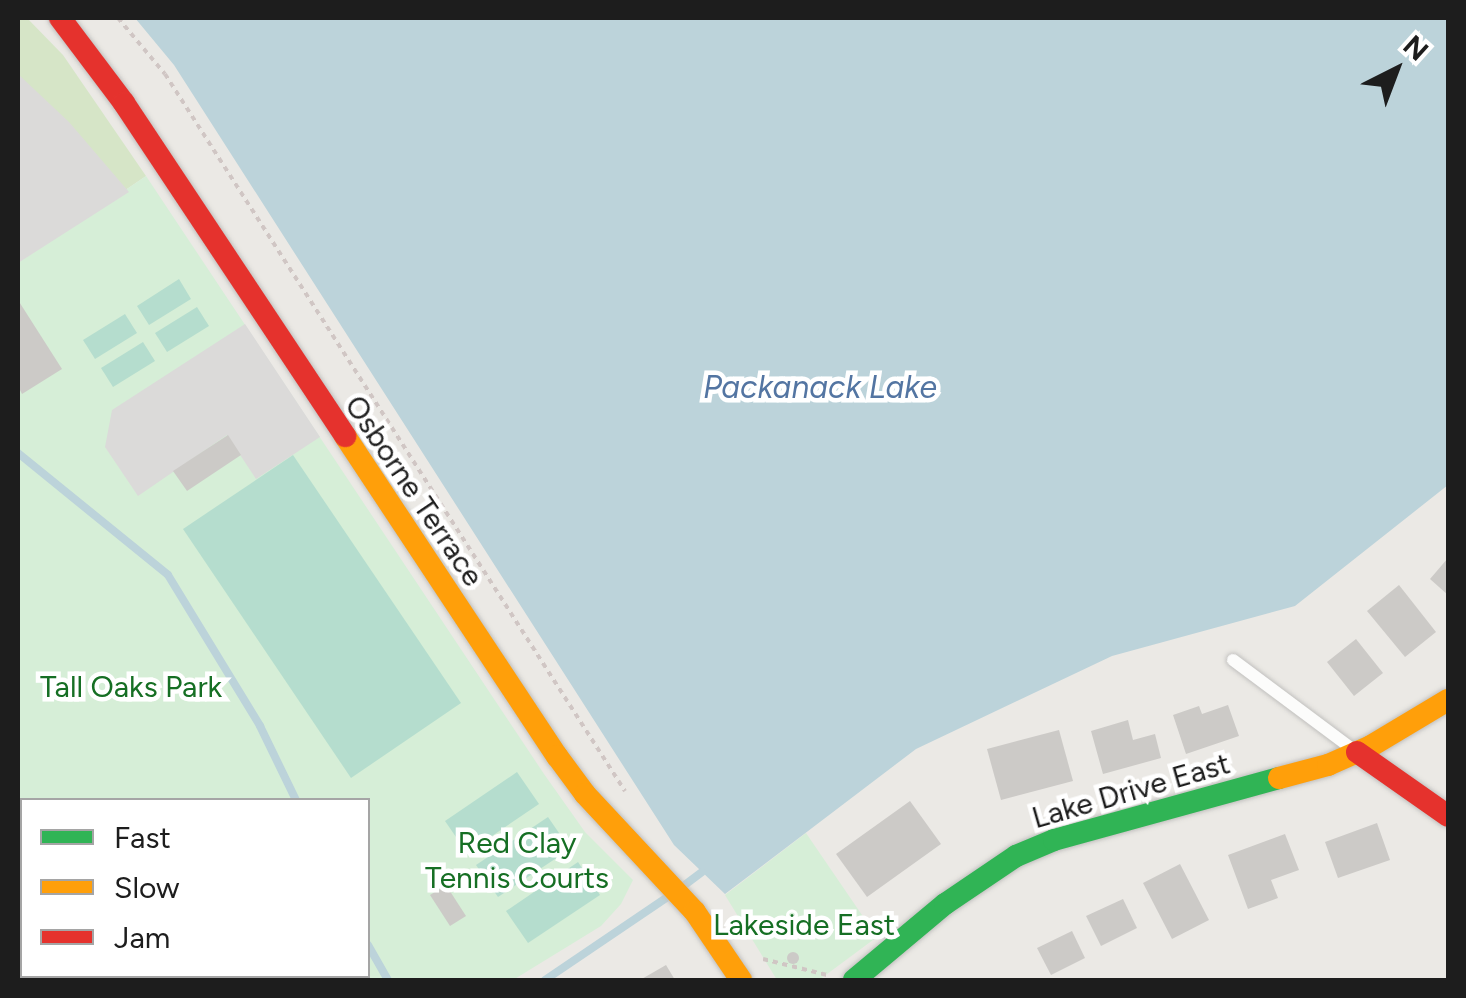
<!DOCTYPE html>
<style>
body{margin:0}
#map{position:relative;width:1466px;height:998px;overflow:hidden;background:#ebe9e5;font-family:Figtree,sans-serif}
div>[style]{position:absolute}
.grass>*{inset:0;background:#d6e5c7}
.park>*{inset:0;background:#d6eed7}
.pitch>*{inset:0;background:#b5ddce}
.parking>*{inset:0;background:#dbdad9}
.water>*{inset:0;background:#bcd3da}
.stream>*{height:8px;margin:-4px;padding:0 4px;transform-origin:4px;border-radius:4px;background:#bcd3da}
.building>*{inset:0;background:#cccac7}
.round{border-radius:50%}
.path>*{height:4px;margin-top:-2px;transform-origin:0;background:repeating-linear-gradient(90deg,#d0c6c4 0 5px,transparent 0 10px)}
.roads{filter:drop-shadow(0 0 2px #c1c0be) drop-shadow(0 0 2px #c1c0be)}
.lane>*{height:12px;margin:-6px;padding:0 6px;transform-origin:6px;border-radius:6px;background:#fcfcfb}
.fast>*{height:22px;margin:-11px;padding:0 11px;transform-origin:11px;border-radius:11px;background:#30b455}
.slow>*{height:22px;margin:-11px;padding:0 11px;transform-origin:11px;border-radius:11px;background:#ff9f0a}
.jam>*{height:22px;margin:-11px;padding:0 11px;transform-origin:11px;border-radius:11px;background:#e5322d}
span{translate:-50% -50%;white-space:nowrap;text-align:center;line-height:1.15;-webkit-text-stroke:9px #fff;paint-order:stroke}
.street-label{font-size:30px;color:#1d1d1d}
.park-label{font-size:30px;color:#166f24}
.water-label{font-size:32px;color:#5375a2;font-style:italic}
.frame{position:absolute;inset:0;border:20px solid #1d1d1d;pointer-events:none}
.legend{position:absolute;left:20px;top:798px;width:350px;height:180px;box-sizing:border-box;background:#fff;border:2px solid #a5a5a5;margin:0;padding:12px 18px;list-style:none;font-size:30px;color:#1d1d1d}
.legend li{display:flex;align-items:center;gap:20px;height:50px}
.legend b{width:50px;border:2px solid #a5a5a5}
.north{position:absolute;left:1346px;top:20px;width:100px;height:100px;-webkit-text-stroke:8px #fff;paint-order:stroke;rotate:42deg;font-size:28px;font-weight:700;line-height:40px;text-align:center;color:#1d1d1d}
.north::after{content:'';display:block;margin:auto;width:35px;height:45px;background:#1d1d1d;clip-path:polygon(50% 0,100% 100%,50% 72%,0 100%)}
</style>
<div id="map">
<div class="grass">
<i style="clip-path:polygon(18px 18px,27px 18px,63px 55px,146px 176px,18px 263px)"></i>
</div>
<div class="park">
<i style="clip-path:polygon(146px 176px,544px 774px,585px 832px,633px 880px,621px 904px,601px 926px,513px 980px,369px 980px,368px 800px,22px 800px,25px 976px,18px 980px,18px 263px)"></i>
<i style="clip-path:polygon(806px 833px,877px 937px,819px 980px,777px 980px,725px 895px)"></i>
</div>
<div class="pitch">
<i style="clip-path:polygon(179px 279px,191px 299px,149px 325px,137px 306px)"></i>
<i style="clip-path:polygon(197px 307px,209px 326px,167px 352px,155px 333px)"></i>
<i style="clip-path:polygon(125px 314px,137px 333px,95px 359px,83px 340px)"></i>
<i style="clip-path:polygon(143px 342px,155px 361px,113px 387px,101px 368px)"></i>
<i style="clip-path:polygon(293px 455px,461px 703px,351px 778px,183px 529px)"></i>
<i style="clip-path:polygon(517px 772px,539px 804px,467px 853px,445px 821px)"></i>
<i style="clip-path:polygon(548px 817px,570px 849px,498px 897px,476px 865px)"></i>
<i style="clip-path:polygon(578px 862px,600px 895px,528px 943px,506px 911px)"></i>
</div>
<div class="parking">
<i style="clip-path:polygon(18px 74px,69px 122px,129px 192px,18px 263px)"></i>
<i style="clip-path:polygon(245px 324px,320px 437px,256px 479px,227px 435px,138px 496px,105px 447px,112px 410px)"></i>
</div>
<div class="water">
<i style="clip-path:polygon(135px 18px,1448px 18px,1448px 485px,1295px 606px,1112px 656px,916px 749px,725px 894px,674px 845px,174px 65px)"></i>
</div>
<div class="stream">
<i style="left:18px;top:453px;width:193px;rotate:39.1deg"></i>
<i style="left:168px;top:575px;width:177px;rotate:58.6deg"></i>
<i style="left:260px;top:726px;width:82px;rotate:64.1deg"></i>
<i style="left:686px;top:884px;width:20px;rotate:-37deg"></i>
<i style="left:368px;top:945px;width:40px;rotate:60.3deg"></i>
<i style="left:545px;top:980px;width:146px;rotate:-34.1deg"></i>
</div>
<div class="building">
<i style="clip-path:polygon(18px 300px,62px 369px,22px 394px,18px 386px)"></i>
<i style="clip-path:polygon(228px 435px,241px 455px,187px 491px,173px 471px)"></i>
<i style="clip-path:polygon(1448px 558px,1448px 595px,1430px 579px)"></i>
<i style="clip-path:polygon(1399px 585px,1436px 632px,1405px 657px,1367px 611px)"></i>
<i style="clip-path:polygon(1356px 639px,1383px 673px,1354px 696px,1327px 662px)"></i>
<i style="clip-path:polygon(1228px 705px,1239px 736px,1186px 754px,1173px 715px,1199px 706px,1202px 714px)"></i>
<i style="clip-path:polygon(1128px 720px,1133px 740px,1155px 734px,1161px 758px,1103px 774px,1091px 731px)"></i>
<i style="clip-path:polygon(1059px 730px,1073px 781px,1001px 800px,987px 749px)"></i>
<i style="clip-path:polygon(910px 801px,941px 844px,867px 897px,836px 854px)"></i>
<i style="clip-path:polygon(1377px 823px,1390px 860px,1338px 878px,1325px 842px)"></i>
<i style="clip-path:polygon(1285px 834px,1299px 870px,1271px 880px,1278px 898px,1248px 909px,1228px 855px)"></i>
<i style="clip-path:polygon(1180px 864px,1209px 920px,1172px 939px,1143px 883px)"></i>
<i style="clip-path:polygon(446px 885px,466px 916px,450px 926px,430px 895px)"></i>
<i style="clip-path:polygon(1123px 899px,1137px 928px,1101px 946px,1086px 916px)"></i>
<i style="clip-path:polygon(1072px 931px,1085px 958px,1051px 975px,1037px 948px)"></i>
<i class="round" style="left:787px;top:952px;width:12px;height:12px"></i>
<i style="clip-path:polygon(666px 965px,675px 980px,640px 980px)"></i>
<i style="clip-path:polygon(196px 976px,252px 976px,255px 980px,199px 980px)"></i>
</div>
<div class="path">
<i style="left:118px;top:18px;width:73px;rotate:50deg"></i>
<i style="left:165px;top:74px;width:852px;rotate:57.32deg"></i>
<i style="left:763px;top:959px;width:66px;rotate:14deg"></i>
</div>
<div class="roads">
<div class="lane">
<i style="left:1233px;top:660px;width:147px;rotate:36.7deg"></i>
</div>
<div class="fast">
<i style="left:854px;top:980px;width:119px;rotate:-39.9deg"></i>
<i style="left:945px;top:904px;width:86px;rotate:-34.1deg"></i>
<i style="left:1016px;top:856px;width:41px;rotate:-22.8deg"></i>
<i style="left:1054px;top:840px;width:233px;rotate:-15.4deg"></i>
</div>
<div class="slow">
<i style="left:345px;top:436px;width:384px;rotate:56.5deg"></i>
<i style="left:557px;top:756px;width:47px;rotate:53.6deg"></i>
<i style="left:585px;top:794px;width:161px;rotate:47deg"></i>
<i style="left:695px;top:912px;width:82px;rotate:55.9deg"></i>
<i style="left:1279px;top:778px;width:51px;rotate:-14.9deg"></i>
<i style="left:1328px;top:765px;width:47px;rotate:-23.8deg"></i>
<i style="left:1371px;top:746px;width:90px;rotate:-30.9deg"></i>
</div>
<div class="jam">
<i style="left:60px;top:18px;width:106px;rotate:53deg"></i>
<i style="left:124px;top:103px;width:400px;rotate:56.4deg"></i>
<i style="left:1357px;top:752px;width:111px;rotate:35.1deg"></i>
</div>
</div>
<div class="street-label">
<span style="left:414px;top:491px;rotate:56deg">Osborne Terrace</span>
<span style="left:1131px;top:791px;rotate:-16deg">Lake Drive East</span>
</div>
<div class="park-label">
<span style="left:131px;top:687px">Tall Oaks Park</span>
<span style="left:517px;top:860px">Red Clay<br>Tennis Courts</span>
<span style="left:804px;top:925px">Lakeside East</span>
</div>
<div class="water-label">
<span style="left:820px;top:387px">Packanack Lake</span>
</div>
<div class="frame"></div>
<ul class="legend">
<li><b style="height:12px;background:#30b455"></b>Fast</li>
<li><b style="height:12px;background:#ff9f0a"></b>Slow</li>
<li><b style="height:12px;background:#e5322d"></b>Jam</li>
</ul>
<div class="north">N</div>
</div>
